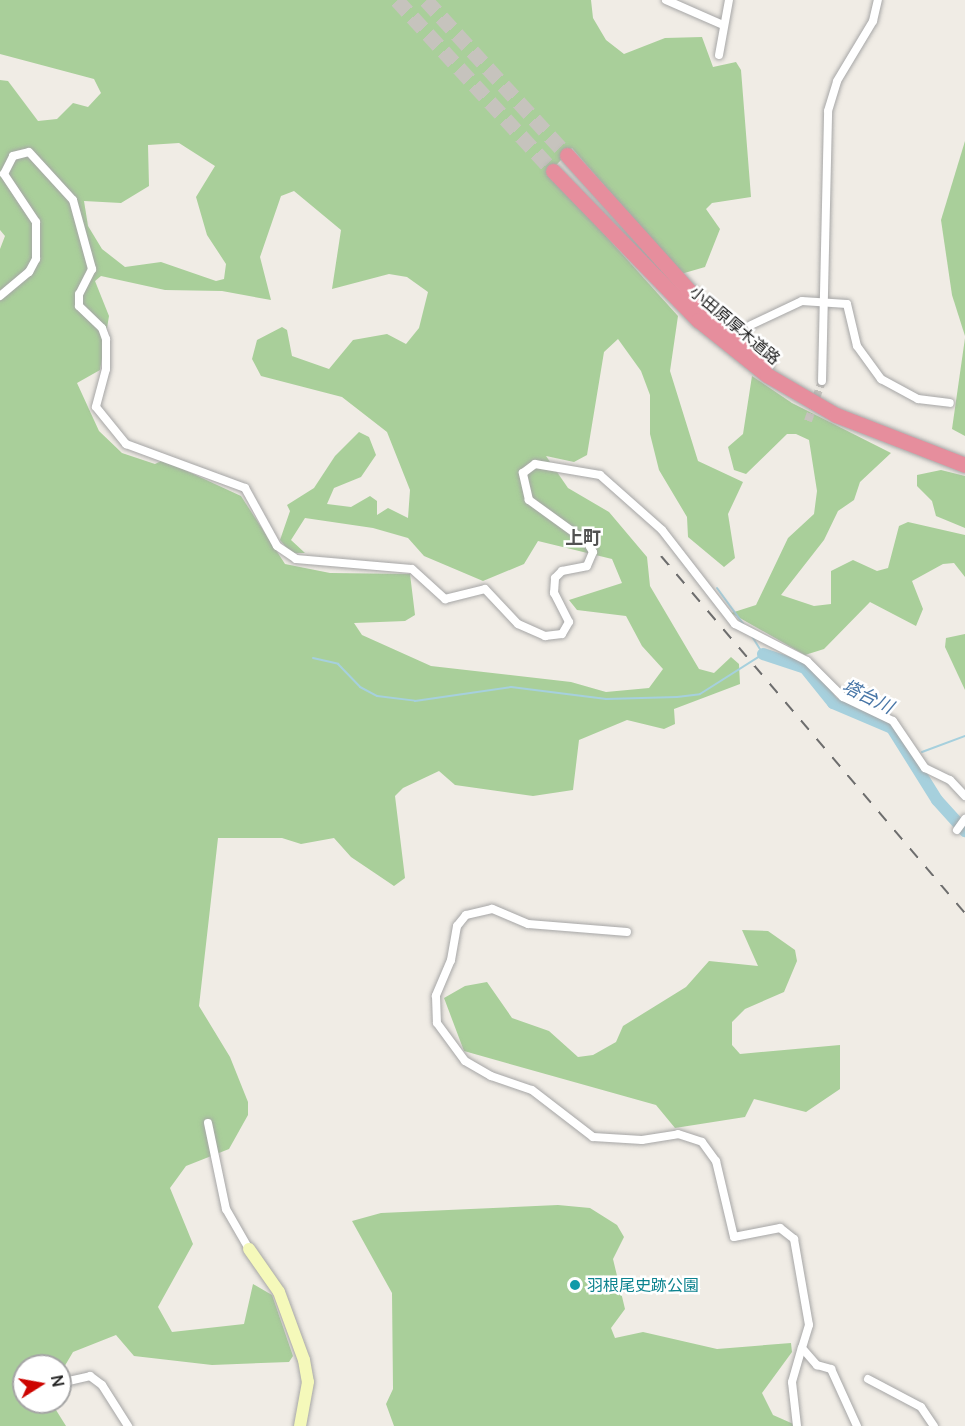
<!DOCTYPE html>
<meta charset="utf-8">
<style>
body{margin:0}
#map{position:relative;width:965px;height:1426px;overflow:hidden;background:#f0ece5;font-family:Manrope,"Noto Sans JP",sans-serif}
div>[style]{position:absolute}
.forest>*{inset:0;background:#a9cf9a}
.stream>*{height:2px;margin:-1px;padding:0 1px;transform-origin:1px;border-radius:1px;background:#a6d0dd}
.river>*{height:12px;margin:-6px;padding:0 6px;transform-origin:6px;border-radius:6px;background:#a6d0dd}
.street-tunnel>*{height:8px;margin-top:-4px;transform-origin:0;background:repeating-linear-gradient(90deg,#c6c3bd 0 8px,transparent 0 12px)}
.highway-tunnel>*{height:15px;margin-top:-7.5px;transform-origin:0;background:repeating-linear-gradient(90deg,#c6c3bd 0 15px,transparent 0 23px)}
.roads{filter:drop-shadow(0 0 2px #a6a6a6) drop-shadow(0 0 2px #a6a6a6)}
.street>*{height:8px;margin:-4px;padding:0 4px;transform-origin:4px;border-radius:4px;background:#fff}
.secondary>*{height:12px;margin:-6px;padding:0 6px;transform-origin:6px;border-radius:6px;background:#f5f9ba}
.highway>*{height:15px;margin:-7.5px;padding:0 7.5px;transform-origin:7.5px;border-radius:7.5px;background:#e68e9d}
.rail>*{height:2px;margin-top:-1px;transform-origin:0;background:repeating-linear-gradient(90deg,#6d6d6d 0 12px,transparent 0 24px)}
.dots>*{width:16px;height:16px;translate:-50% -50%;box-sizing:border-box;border:3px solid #fff;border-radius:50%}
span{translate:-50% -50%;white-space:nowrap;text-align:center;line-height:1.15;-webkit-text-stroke:5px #fff;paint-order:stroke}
.street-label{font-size:16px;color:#1f1f1f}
.culture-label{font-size:16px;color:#0d838f}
.left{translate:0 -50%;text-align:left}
.neighbourhood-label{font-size:18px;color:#525252;font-weight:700}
.water-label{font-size:18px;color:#4876a7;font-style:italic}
.north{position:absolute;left:12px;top:1354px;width:60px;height:60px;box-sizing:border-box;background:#fff;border:2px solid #a5a5a5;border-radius:50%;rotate:79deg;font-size:16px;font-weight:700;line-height:24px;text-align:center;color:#1f1f1f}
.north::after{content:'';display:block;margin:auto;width:21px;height:27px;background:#cd0501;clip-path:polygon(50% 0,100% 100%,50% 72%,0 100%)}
</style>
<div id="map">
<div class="forest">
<i style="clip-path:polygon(evenodd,0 0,591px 0,593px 18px,606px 40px,624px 54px,665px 38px,702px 37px,713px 67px,736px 62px,741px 70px,751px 197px,712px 203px,706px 209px,720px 229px,705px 267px,681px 274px,572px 148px,549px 173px,678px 316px,670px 371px,698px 461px,743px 482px,728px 514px,735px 558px,724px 567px,688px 537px,687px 517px,659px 470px,650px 434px,650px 395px,641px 371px,618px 339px,604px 352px,587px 455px,574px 462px,546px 456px,568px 488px,609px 512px,647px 557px,650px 586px,699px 669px,714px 673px,731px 657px,739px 664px,740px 684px,674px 709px,675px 724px,664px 729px,627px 720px,579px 740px,573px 790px,533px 796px,455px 785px,439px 771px,403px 788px,395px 796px,405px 878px,394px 886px,351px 857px,334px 838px,301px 844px,282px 838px,218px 838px,199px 1006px,230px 1057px,248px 1102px,248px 1115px,229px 1149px,186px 1166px,170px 1188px,193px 1244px,158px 1307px,172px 1332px,244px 1324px,253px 1284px,272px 1295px,293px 1356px,289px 1362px,212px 1365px,134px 1356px,116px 1335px,73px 1352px,60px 1374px,60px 1366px,24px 1366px,24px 1402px,51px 1402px,66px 1426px,0 1426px,0 249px,5px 236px,0 230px,0 80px,8px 81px,38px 121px,57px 119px,73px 103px,88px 107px,101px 93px,94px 79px,0 54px,0 0,179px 143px,215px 166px,196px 197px,207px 235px,226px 264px,224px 279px,216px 281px,161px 262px,125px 267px,102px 249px,88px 226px,84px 201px,121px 203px,149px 186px,148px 145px,179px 143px,0 0,294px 191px,341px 230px,332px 289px,389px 274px,407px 277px,428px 292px,419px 328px,406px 344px,387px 334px,353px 340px,329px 369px,292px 356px,287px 330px,282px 327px,257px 340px,252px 359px,261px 376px,342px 397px,387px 432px,410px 490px,408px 518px,388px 508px,377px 515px,377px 501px,370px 496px,351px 507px,327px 504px,334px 488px,361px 477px,376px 455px,369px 437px,359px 432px,335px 456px,314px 488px,287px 505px,290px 511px,280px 540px,291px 553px,305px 553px,291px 540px,305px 518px,373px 528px,408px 538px,424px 556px,483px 581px,524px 564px,538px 541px,612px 559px,622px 583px,569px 600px,577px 610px,626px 616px,642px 646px,663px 669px,649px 688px,606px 692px,571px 682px,431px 666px,362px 635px,354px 623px,405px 621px,415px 615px,410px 574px,330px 573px,285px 564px,241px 496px,163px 460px,155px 464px,122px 453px,99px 431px,77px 383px,100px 370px,109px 316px,95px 281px,101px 276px,165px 290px,222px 291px,271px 300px,260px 257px,281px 196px,294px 191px)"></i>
<i style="clip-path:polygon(965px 141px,965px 336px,952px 295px,941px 220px)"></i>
<i style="clip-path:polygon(965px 338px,965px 436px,952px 429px)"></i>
<i style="clip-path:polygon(752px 376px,792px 403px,891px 453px,860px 482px,854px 500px,838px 511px,824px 540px,781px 595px,814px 606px,831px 604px,831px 571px,853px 560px,877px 571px,888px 568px,899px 526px,908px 522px,965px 535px,965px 577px,954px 563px,943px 564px,912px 581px,923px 609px,916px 626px,870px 602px,824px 649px,805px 655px,731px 613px,756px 605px,788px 538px,814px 514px,817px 491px,809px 440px,796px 434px,787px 434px,746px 474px,734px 470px,728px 447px,743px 434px)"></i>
<i style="clip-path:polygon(941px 470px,965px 476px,965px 528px,936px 516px,932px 501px,917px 486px,917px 475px)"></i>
<i style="clip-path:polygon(965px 634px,965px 690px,945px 647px,946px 638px)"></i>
<i style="clip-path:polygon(742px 930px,768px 931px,795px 950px,797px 961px,784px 992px,745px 1009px,732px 1022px,732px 1045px,740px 1054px,840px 1045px,840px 1089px,806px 1112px,754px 1099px,745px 1117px,675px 1128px,656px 1105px,464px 1051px,444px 998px,465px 986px,487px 982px,512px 1018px,549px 1031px,578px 1057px,593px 1055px,616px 1042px,623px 1026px,686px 987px,709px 961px,758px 966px)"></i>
<i style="clip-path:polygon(558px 1205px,590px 1208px,617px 1225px,624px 1237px,613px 1259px,625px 1309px,611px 1328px,615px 1338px,643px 1332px,717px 1349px,791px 1343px,792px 1352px,762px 1393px,773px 1415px,798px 1426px,394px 1426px,386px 1404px,393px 1389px,392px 1293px,352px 1221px,381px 1213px)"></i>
</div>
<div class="stream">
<i style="left:717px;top:588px;width:46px;rotate:53.9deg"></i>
<i style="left:313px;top:658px;width:26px;rotate:13deg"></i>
<i style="left:338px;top:664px;width:32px;rotate:46deg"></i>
<i style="left:360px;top:687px;width:19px;rotate:28deg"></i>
<i style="left:377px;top:696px;width:38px;rotate:7deg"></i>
<i style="left:415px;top:701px;width:97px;rotate:-8.3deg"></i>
<i style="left:511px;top:687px;width:96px;rotate:7.2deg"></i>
<i style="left:606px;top:699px;width:71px;rotate:-1.6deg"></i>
<i style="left:677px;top:697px;width:23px;rotate:-7deg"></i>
<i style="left:700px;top:694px;width:75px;rotate:-32.4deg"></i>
<i style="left:763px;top:654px;width:22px;rotate:-122deg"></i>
<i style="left:922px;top:752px;width:46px;rotate:-20.4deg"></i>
</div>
<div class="river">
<i style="left:763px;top:654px;width:44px;rotate:18.4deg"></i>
<i style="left:805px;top:668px;width:45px;rotate:51.3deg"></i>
<i style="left:833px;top:703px;width:64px;rotate:23deg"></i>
<i style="left:892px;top:728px;width:85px;rotate:58deg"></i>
<i style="left:937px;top:800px;width:42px;rotate:47.9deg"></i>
</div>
<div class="street-tunnel">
<i style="left:808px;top:421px;width:42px;rotate:-70.7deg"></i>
</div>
<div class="highway-tunnel">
<i style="left:397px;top:0;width:231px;rotate:47.6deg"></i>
<i style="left:426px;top:0;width:210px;rotate:47.7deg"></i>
</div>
<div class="roads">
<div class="street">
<i style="left:666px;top:0;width:62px;rotate:23.7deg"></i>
<i style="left:719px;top:55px;width:56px;rotate:-79.7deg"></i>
<i style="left:0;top:296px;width:38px;rotate:-40deg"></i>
<i style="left:29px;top:272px;width:15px;rotate:-62deg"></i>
<i style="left:36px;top:259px;width:37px;rotate:-90deg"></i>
<i style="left:36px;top:222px;width:58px;rotate:-123.7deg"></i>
<i style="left:4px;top:174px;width:20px;rotate:-63deg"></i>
<i style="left:13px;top:156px;width:16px;rotate:-14deg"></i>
<i style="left:29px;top:152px;width:65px;rotate:47.5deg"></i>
<i style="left:73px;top:200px;width:72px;rotate:74.6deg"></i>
<i style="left:92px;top:269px;width:28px;rotate:117deg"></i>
<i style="left:79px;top:294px;width:12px;rotate:90deg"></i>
<i style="left:79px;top:306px;width:32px;rotate:44deg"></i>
<i style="left:102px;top:328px;width:12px;rotate:70deg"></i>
<i style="left:106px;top:339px;width:30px;rotate:90deg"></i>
<i style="left:106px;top:369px;width:39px;rotate:105deg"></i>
<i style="left:96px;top:407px;width:48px;rotate:51deg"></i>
<i style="left:126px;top:444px;width:127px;rotate:20.3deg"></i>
<i style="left:245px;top:488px;width:66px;rotate:61.1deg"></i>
<i style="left:277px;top:546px;width:23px;rotate:34deg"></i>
<i style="left:296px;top:559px;width:116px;rotate:4.9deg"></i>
<i style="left:412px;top:569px;width:45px;rotate:42.3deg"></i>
<i style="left:445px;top:599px;width:41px;rotate:-14deg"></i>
<i style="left:485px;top:589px;width:48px;rotate:46.7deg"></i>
<i style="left:518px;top:624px;width:30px;rotate:24deg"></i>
<i style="left:545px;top:636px;width:17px;rotate:-7deg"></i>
<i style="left:562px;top:634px;width:14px;rotate:-60deg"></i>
<i style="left:569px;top:622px;width:33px;rotate:-117deg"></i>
<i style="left:554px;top:593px;width:15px;rotate:-86deg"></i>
<i style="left:555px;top:578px;width:10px;rotate:-45deg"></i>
<i style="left:562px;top:571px;width:25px;rotate:-11deg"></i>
<i style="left:587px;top:566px;width:15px;rotate:-67deg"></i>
<i style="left:593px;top:552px;width:12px;rotate:-121deg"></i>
<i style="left:587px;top:542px;width:72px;rotate:-144.1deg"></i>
<i style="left:529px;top:500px;width:28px;rotate:-103deg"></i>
<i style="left:523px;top:473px;width:15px;rotate:-37deg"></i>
<i style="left:535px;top:464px;width:66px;rotate:9.6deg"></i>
<i style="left:600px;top:475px;width:83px;rotate:41.6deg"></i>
<i style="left:662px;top:530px;width:119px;rotate:52.2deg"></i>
<i style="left:735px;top:624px;width:81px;rotate:27.2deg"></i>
<i style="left:807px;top:661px;width:51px;rotate:45deg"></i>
<i style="left:843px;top:697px;width:55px;rotate:25.6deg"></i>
<i style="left:893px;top:721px;width:57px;rotate:55.8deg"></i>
<i style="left:925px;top:768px;width:28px;rotate:26deg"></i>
<i style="left:950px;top:780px;width:22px;rotate:47deg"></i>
<i style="left:751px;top:325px;width:56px;rotate:-25.2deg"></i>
<i style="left:802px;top:301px;width:45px;rotate:3.8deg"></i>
<i style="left:847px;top:304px;width:43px;rotate:76.6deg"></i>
<i style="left:857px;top:346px;width:41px;rotate:54deg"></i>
<i style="left:881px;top:379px;width:42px;rotate:28.4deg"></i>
<i style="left:918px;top:399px;width:32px;rotate:7deg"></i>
<i style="left:822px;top:381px;width:270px;rotate:-88.7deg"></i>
<i style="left:828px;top:111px;width:31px;rotate:-73deg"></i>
<i style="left:837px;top:81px;width:70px;rotate:-59deg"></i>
<i style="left:873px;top:21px;width:22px;rotate:-77deg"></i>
<i style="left:957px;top:830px;width:14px;rotate:-54deg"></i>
<i style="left:627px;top:932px;width:99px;rotate:-175.4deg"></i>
<i style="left:528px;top:924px;width:39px;rotate:-157deg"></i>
<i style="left:492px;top:909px;width:27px;rotate:167deg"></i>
<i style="left:466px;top:915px;width:14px;rotate:129deg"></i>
<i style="left:457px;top:926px;width:35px;rotate:100deg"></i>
<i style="left:451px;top:960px;width:39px;rotate:113deg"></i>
<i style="left:436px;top:996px;width:27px;rotate:88deg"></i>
<i style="left:437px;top:1023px;width:47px;rotate:53.6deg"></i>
<i style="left:465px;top:1061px;width:30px;rotate:30deg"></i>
<i style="left:491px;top:1076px;width:43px;rotate:18.9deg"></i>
<i style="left:532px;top:1090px;width:77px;rotate:37.6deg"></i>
<i style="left:593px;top:1137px;width:49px;rotate:3.5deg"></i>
<i style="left:642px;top:1140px;width:36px;rotate:-9deg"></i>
<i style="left:678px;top:1134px;width:25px;rotate:18deg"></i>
<i style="left:702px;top:1142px;width:24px;rotate:54deg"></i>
<i style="left:716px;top:1161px;width:78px;rotate:76.7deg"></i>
<i style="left:734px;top:1237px;width:47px;rotate:-11.1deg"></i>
<i style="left:780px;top:1228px;width:18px;rotate:38deg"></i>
<i style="left:794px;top:1239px;width:87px;rotate:80.1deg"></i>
<i style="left:809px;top:1325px;width:24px;rotate:107deg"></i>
<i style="left:802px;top:1348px;width:23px;rotate:49deg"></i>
<i style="left:817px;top:1365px;width:15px;rotate:16deg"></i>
<i style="left:831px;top:1369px;width:63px;rotate:65.5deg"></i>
<i style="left:208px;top:1123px;width:88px;rotate:78.2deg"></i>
<i style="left:226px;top:1209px;width:46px;rotate:60.1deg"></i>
<i style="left:868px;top:1379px;width:60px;rotate:27.8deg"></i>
<i style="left:921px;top:1407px;width:23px;rotate:56deg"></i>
<i style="left:60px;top:1383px;width:31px;rotate:-13deg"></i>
<i style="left:90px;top:1376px;width:15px;rotate:37deg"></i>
<i style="left:102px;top:1385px;width:49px;rotate:57.6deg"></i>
<i style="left:797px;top:1426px;width:44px;rotate:-96.5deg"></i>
<i style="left:792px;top:1382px;width:35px;rotate:-74deg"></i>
</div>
<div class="secondary">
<i style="left:249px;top:1249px;width:52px;rotate:55.1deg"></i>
<i style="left:279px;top:1292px;width:72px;rotate:69.8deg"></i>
<i style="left:304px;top:1360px;width:22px;rotate:80deg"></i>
<i style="left:308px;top:1382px;width:45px;rotate:100.3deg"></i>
</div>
<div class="highway">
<i style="left:567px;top:155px;width:205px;rotate:48deg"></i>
<i style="left:704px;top:307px;width:83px;rotate:41.6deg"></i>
<i style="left:553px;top:171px;width:208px;rotate:45.8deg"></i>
<i style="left:698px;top:320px;width:88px;rotate:38.6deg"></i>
<i style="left:767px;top:375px;width:80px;rotate:30.1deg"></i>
<i style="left:836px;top:415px;width:138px;rotate:21.2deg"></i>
</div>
</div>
<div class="rail">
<i style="left:661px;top:556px;width:469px;rotate:49.6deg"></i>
</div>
<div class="dots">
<i style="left:575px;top:1285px;background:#0f9aa8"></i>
</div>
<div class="street-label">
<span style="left:735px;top:325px;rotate:40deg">小田原厚木道路</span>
</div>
<div class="culture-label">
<span class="left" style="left:587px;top:1285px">羽根尾史跡公園</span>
</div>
<div class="neighbourhood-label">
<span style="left:583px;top:537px">上町</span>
</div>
<div class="water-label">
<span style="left:868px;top:696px;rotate:26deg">塔台川</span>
</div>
<div class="north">N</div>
</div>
